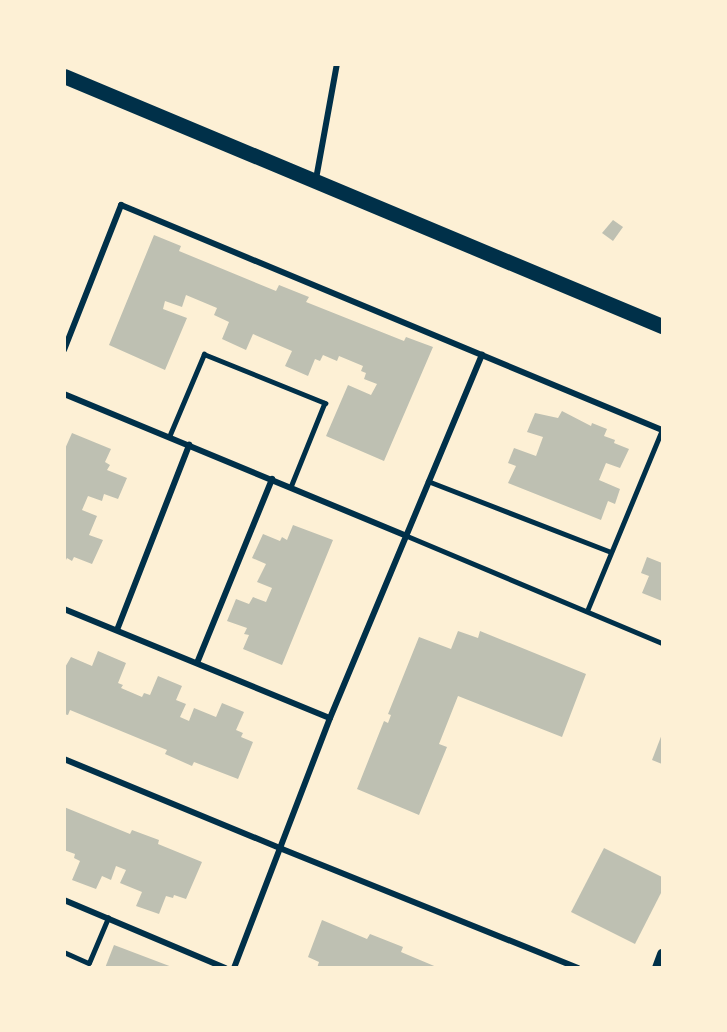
<!DOCTYPE html>
<style>
body{margin:0}
#map{position:relative;width:727px;height:1032px;overflow:hidden;background:#fdf0d5;font-family:Inter,sans-serif}
div>[style]{position:absolute}
.building>*{inset:0;background:#bec0b2}
.service>*{height:4.5px;margin:-2.25px;padding:0 2.25px;transform-origin:2.25px;border-radius:2.25px;background:#003049}
.minor>*{height:6px;margin:-3px;padding:0 3px;transform-origin:3px;border-radius:3px;background:#003049}
.tertiary>*{height:10px;margin:-5px;padding:0 5px;transform-origin:5px;border-radius:5px;background:#003049}
.primary>*{height:15px;margin:-7.5px;padding:0 7.5px;transform-origin:7.5px;border-radius:7.5px;background:#003049}
span{translate:-50% -50%;white-space:nowrap;text-align:center;line-height:1.15;-webkit-text-stroke:6px #fdf0d5;paint-order:stroke}
.frame{position:absolute;inset:0;border:66px solid #fdf0d5;pointer-events:none}
</style>
<div id="map">
<div class="building">
<i style="clip-path:polygon(613px 220px,623px 227px,613px 241px,602px 233px)"></i>
<i style="clip-path:polygon(154px 235px,181px 246px,179px 251px,276px 291px,279px 285px,309px 297px,306px 302px,404px 341px,406px 337px,433px 347px,384px 461px,326px 436px,348px 385px,371px 395px,377px 384px,364px 379px,366px 373px,361px 371px,363px 366px,339px 356px,337px 361px,323px 355px,320px 361px,315px 359px,308px 376px,285px 366px,292px 351px,253px 334px,246px 350px,222px 339px,229px 322px,214px 315px,217px 308px,186px 295px,182px 307px,165px 301px,163px 309px,187px 318px,165px 370px,109px 345px)"></i>
<i style="clip-path:polygon(562px 411px,591px 426px,592px 423px,607px 429px,604px 436px,615px 440px,614px 443px,629px 449px,620px 468px,606px 463px,599px 480px,620px 489px,615px 504px,608px 501px,601px 520px,508px 483px,516px 466px,508px 463px,514px 448px,536px 456px,543px 437px,527px 432px,535px 413px,558px 418px)"></i>
<i style="clip-path:polygon(72px 433px,111px 449px,105px 462px,110px 465px,107px 470px,127px 478px,118px 499px,104px 494px,102px 501px,88px 496px,82px 510px,97px 516px,89px 535px,103px 540px,92px 564px,74px 557px,72px 561px,67px 558px,64px 564px,64px 451px)"></i>
<i style="clip-path:polygon(293px 525px,333px 540px,282px 665px,243px 649px,249px 635px,244px 634px,247px 628px,227px 621px,236px 599px,249px 604px,253px 597px,266px 602px,272px 588px,257px 582px,266px 564px,252px 558px,263px 534px,280px 541px,282px 537px,287px 540px)"></i>
<i style="clip-path:polygon(647px 557px,662px 563px,662px 601px,642px 593px,649px 576px,641px 573px)"></i>
<i style="clip-path:polygon(458px 631px,478px 638px,480px 631px,586px 674px,562px 737px,458px 696px,439px 744px,447px 747px,419px 815px,357px 789px,384px 721px,388px 723px,391px 715px,388px 714px,419px 637px,451px 649px)"></i>
<i style="clip-path:polygon(98px 651px,126px 663px,118px 683px,123px 685px,121px 688px,142px 697px,144px 693px,150px 695px,158px 676px,182px 686px,176px 700px,186px 704px,180px 717px,189px 721px,194px 708px,216px 717px,222px 703px,244px 712px,236px 730px,243px 733px,241px 737px,253px 742px,238px 779px,194px 762px,192px 766px,165px 754px,167px 750px,70px 710px,68px 715px,64px 714px,64px 669px,71px 657px,92px 666px)"></i>
<i style="clip-path:polygon(662px 734px,662px 764px,652px 760px)"></i>
<i style="clip-path:polygon(64px 807px,130px 834px,132px 830px,159px 840px,158px 844px,202px 862px,186px 899px,174px 895px,173px 898px,166px 896px,159px 914px,136px 906px,142px 892px,120px 883px,126px 870px,116px 866px,111px 880px,102px 876px,96px 889px,72px 880px,80px 861px,74px 858px,75px 854px,64px 850px)"></i>
<i style="clip-path:polygon(604px 848px,662px 877px,662px 891px,635px 944px,571px 912px)"></i>
<i style="clip-path:polygon(322px 920px,367px 939px,370px 934px,403px 947px,401px 952px,439px 968px,317px 968px,319px 962px,308px 957px)"></i>
<i style="clip-path:polygon(114px 945px,172px 967px,172px 968px,105px 968px)"></i>
</div>
<div class="service">
<i style="left:169px;top:437px;width:90px;rotate:-67.1deg"></i>
<i style="left:204px;top:354px;width:131px;rotate:22deg"></i>
<i style="left:325px;top:403px;width:91px;rotate:112deg"></i>
<i style="left:428px;top:481px;width:196px;rotate:21.2deg"></i>
<i style="left:405px;top:535px;width:279px;rotate:22.8deg"></i>
<i style="left:587px;top:611px;width:196px;rotate:-67.5deg"></i>
<i style="left:64px;top:952px;width:27px;rotate:24deg"></i>
<i style="left:89px;top:963px;width:49px;rotate:-67.1deg"></i>
</div>
<div class="minor">
<i style="left:316px;top:179px;width:117px;rotate:-79.7deg"></i>
<i style="left:64px;top:350px;width:156px;rotate:-68.5deg"></i>
<i style="left:121px;top:205px;width:586px;rotate:22.58deg"></i>
<i style="left:64px;top:394px;width:369px;rotate:22.5deg"></i>
<i style="left:64px;top:609px;width:287px;rotate:22.3deg"></i>
<i style="left:117px;top:630px;width:199px;rotate:-68.7deg"></i>
<i style="left:197px;top:663px;width:199px;rotate:-67.8deg"></i>
<i style="left:64px;top:759px;width:236px;rotate:22.4deg"></i>
<i style="left:282px;top:849px;width:319px;rotate:21.9deg"></i>
<i style="left:64px;top:900px;width:175px;rotate:22.9deg"></i>
<i style="left:234px;top:968px;width:268px;rotate:-69deg"></i>
<i style="left:330px;top:718px;width:394px;rotate:-67.3deg"></i>
</div>
<div class="tertiary">
<i style="left:657px;top:968px;width:15px;rotate:-70deg"></i>
</div>
<div class="primary">
<i style="left:64px;top:76px;width:648px;rotate:22.69deg"></i>
</div>
<div class="frame"></div>
</div>
